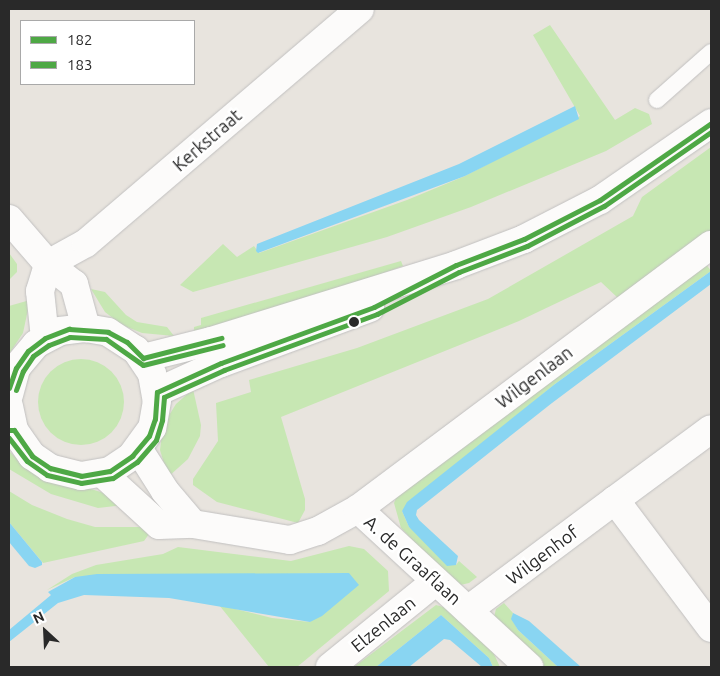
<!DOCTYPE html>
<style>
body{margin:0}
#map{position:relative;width:720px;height:676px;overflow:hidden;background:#e8e4de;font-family:Ubuntu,sans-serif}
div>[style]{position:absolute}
.green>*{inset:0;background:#c7e7b3}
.round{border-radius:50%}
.water>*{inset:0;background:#89d5f2}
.roads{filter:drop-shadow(0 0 1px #c1c0c0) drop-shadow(0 0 1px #c1c0c0)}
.service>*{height:16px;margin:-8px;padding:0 8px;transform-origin:8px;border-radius:8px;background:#fcfbfa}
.minor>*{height:28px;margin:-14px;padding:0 14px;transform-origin:14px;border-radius:14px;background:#fcfbfa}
.secondary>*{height:28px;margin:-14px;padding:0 14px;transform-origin:14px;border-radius:14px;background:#fcfbfa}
.bus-1>*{height:5px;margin:-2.5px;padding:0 2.5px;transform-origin:2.5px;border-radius:2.5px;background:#4ea845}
.bus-2>*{height:5px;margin:-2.5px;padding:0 2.5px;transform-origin:2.5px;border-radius:2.5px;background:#4ea845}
.dots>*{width:14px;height:14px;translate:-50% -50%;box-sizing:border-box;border:2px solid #fff;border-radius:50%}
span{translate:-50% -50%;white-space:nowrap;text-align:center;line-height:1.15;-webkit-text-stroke:5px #fff;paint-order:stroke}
.street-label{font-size:18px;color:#292929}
.frame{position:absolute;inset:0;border:10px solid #292929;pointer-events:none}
.legend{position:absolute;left:20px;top:20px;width:175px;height:65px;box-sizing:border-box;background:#fff;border:1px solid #a9a9a9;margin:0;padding:6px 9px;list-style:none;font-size:15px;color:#292929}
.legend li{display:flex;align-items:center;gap:10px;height:25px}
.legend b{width:25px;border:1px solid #a9a9a9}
.north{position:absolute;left:20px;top:606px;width:50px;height:50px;-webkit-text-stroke:4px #fff;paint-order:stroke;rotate:335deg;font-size:14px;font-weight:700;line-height:20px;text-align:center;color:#292929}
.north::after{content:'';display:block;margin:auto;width:18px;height:22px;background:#292929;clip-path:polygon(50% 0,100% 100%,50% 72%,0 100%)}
</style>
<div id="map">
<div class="green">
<i style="clip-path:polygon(550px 25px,615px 120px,635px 108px,649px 114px,652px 124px,606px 151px,471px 207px,387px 237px,193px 292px,180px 285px,223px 244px,237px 257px,254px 246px,259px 253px,407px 200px,465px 176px,580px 116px,533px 35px)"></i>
<i style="clip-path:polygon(711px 147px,711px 232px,619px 299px,601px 282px,519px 321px,281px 417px,305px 499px,305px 510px,298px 523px,217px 502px,193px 485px,193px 479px,218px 441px,216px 403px,251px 392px,249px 380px,357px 348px,488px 299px,633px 216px,642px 197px)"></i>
<i style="clip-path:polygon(9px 253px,17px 264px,17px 272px,9px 280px)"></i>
<i style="clip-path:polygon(703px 260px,711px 271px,555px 384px,402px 511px,409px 527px,456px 565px,459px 561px,477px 577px,469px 583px,456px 586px,401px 528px,394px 503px,399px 491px)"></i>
<i style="clip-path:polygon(401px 261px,403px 266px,278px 312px,194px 334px,194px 327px,201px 325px,201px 318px)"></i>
<i style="clip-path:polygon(91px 289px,105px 292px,126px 315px,137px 322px,167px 327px,174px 336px,142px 333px,122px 325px,105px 312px)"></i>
<i style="clip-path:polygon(30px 300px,23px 333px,9px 354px,9px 306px)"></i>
<i class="round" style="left:38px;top:359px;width:86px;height:86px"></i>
<i style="clip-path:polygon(193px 389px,201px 425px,200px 436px,188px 459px,168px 477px,160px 450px,163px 425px,176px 404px)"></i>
<i style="clip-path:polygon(9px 451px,28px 469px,110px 495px,124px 505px,98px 508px,51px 494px,9px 469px)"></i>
<i style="clip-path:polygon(9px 491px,32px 505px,67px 519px,95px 527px,147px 527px,149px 534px,144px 541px,43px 563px,9px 522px)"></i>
<i style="clip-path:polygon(349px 546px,364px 549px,388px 571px,389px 591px,297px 667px,269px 667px,219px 605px,272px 618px,310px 622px,349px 573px,75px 577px,47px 590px,72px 574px,96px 565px,163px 554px,178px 547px,291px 561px)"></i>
<i style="clip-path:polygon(504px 603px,513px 613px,512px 619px,518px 630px,558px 667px,543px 667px,493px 621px,496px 609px)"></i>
<i style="clip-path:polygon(436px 605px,447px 608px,493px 652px,500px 667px,493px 667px,489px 658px,441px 615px,376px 667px,354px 667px)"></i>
</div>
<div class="water">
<i style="clip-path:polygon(575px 106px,579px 119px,465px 176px,258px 253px,256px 251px,257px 244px,459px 164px)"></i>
<i style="clip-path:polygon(711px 271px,711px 284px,552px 403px,417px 510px,416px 515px,419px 520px,458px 556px,456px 565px,447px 566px,409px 527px,402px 511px,407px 502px,555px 384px)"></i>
<i style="clip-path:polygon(9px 522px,42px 562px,42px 565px,35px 568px,29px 566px,9px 542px)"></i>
<i style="clip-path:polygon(349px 573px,359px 585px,322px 616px,310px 622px,169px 598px,84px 595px,58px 603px,9px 642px,9px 630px,51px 595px,48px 592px,75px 577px,97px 574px)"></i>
<i style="clip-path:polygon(513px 613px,529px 621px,581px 667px,558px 667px,518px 630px,511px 619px)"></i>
<i style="clip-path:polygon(441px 615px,489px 658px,493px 667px,482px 667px,450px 640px,444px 639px,409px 667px,376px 667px)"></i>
</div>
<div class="roads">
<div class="service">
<i style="left:657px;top:100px;width:72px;rotate:-41.6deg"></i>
</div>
<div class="minor">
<i style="left:9px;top:219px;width:60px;rotate:49.1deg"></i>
<i style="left:48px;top:264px;width:33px;rotate:38deg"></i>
<i style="left:74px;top:284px;width:46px;rotate:74.7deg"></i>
<i style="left:48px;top:264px;width:43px;rotate:-28.9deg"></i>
<i style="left:86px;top:243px;width:360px;rotate:-40.5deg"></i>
<i style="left:45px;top:338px;width:47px;rotate:-96.1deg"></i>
<i style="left:40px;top:291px;width:28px;rotate:-73deg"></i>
<i style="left:139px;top:450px;width:49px;rotate:57.6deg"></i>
<i style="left:165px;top:491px;width:43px;rotate:49.7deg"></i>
<i style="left:102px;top:473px;width:77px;rotate:42.4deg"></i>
<i style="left:159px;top:525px;width:34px;rotate:-2deg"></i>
<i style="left:193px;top:524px;width:98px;rotate:9.4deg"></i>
<i style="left:290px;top:540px;width:29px;rotate:-18deg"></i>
<i style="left:318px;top:531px;width:46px;rotate:-28.8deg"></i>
<i style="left:358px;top:509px;width:233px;rotate:42.7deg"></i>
<i style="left:615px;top:500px;width:119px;rotate:-36.5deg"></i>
<i style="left:358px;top:509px;width:441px;rotate:-36.8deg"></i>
<i style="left:468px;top:610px;width:184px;rotate:-36.8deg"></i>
<i style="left:615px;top:500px;width:160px;rotate:53.1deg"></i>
<i style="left:330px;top:667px;width:135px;rotate:-39deg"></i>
</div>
<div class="secondary">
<i style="left:143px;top:358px;width:70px;rotate:-14deg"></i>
<i style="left:211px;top:341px;width:257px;rotate:-17.2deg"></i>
<i style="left:456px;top:265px;width:73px;rotate:-20.9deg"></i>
<i style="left:524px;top:239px;width:85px;rotate:-27.2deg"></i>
<i style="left:600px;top:200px;width:135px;rotate:-34.7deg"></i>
<i style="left:157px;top:392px;width:70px;rotate:-24.4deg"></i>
<i style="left:221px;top:363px;width:159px;rotate:-20.3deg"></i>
<i style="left:9px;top:395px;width:28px;rotate:-75deg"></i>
<i style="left:16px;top:368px;width:31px;rotate:-50deg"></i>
<i style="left:36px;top:344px;width:27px;rotate:-28deg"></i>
<i style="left:60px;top:331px;width:26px;rotate:-7deg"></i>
<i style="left:86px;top:328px;width:22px;rotate:10deg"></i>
<i style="left:108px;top:332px;width:33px;rotate:33deg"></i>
<i style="left:136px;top:350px;width:29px;rotate:56deg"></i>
<i style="left:152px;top:374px;width:27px;rotate:80deg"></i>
<i style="left:157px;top:401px;width:27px;rotate:100deg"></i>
<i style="left:152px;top:428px;width:34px;rotate:126deg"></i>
<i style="left:132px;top:456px;width:27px;rotate:146deg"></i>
<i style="left:110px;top:471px;width:29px;rotate:170deg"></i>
<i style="left:81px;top:476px;width:32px;rotate:-166deg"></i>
<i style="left:50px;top:468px;width:22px;rotate:-146deg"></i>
<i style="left:32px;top:456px;width:32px;rotate:-125deg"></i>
<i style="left:14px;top:430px;width:24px;rotate:-102deg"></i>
</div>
</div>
<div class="bus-1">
<i style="left:9px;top:388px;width:21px;rotate:-71deg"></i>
<i style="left:16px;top:368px;width:21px;rotate:-55deg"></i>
<i style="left:28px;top:351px;width:21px;rotate:-37deg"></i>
<i style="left:45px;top:338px;width:26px;rotate:-21deg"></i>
<i style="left:69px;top:329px;width:39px;rotate:4deg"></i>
<i style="left:108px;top:332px;width:21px;rotate:28deg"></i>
<i style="left:127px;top:342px;width:23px;rotate:45deg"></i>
<i style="left:143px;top:358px;width:81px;rotate:-14.4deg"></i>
<i style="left:9px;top:430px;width:5px"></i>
<i style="left:14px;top:430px;width:32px;rotate:55deg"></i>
<i style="left:32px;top:456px;width:22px;rotate:34deg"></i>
<i style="left:50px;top:468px;width:32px;rotate:14deg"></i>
<i style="left:81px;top:476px;width:29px;rotate:-10deg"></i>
<i style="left:110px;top:471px;width:27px;rotate:-34deg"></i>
<i style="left:132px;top:456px;width:26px;rotate:-50deg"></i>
<i style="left:149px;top:436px;width:18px;rotate:-71deg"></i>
<i style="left:155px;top:419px;width:27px;rotate:-86deg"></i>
<i style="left:157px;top:392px;width:70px;rotate:-24.4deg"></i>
<i style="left:221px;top:363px;width:163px;rotate:-20.1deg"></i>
<i style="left:374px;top:307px;width:92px;rotate:-27.1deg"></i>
<i style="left:456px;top:265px;width:73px;rotate:-20.9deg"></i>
<i style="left:524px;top:239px;width:85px;rotate:-27.2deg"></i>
<i style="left:600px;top:200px;width:135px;rotate:-34.7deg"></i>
</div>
<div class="bus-2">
<i style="left:16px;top:390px;width:20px;rotate:-70deg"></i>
<i style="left:23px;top:371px;width:18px;rotate:-56deg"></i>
<i style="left:33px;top:356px;width:19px;rotate:-35deg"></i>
<i style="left:49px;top:345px;width:22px;rotate:-21deg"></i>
<i style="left:70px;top:337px;width:36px;rotate:3deg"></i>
<i style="left:106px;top:339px;width:45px;rotate:35.1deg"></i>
<i style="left:143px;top:365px;width:82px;rotate:-14deg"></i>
<i style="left:9px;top:438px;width:29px;rotate:52deg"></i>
<i style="left:27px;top:461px;width:24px;rotate:35deg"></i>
<i style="left:47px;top:475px;width:35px;rotate:13deg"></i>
<i style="left:81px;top:483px;width:32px;rotate:-9deg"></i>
<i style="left:113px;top:478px;width:29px;rotate:-34deg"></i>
<i style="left:137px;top:462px;width:29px;rotate:-49deg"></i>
<i style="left:156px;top:440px;width:21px;rotate:-73deg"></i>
<i style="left:162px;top:420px;width:23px;rotate:-85deg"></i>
<i style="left:164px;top:397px;width:66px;rotate:-24.2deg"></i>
<i style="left:224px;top:370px;width:163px;rotate:-20.1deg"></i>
<i style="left:377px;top:314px;width:92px;rotate:-27.1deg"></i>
<i style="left:459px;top:272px;width:73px;rotate:-20.9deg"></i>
<i style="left:527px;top:246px;width:87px;rotate:-27.5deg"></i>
<i style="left:604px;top:206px;width:130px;rotate:-34.7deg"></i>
</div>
<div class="dots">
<i style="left:354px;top:322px;background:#292929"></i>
</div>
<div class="street-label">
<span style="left:207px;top:140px;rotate:-41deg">Kerkstraat</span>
<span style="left:534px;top:377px;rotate:-37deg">Wilgenlaan</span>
<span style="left:542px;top:555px;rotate:-37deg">Wilgenhof</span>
<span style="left:413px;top:560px;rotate:42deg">A. de Graaflaan</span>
<span style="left:383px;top:624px;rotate:-39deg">Elzenlaan</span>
</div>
<div class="frame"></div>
<ul class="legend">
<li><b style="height:6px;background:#4ea845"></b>182</li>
<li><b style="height:6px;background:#4ea845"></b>183</li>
</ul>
<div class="north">N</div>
</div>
